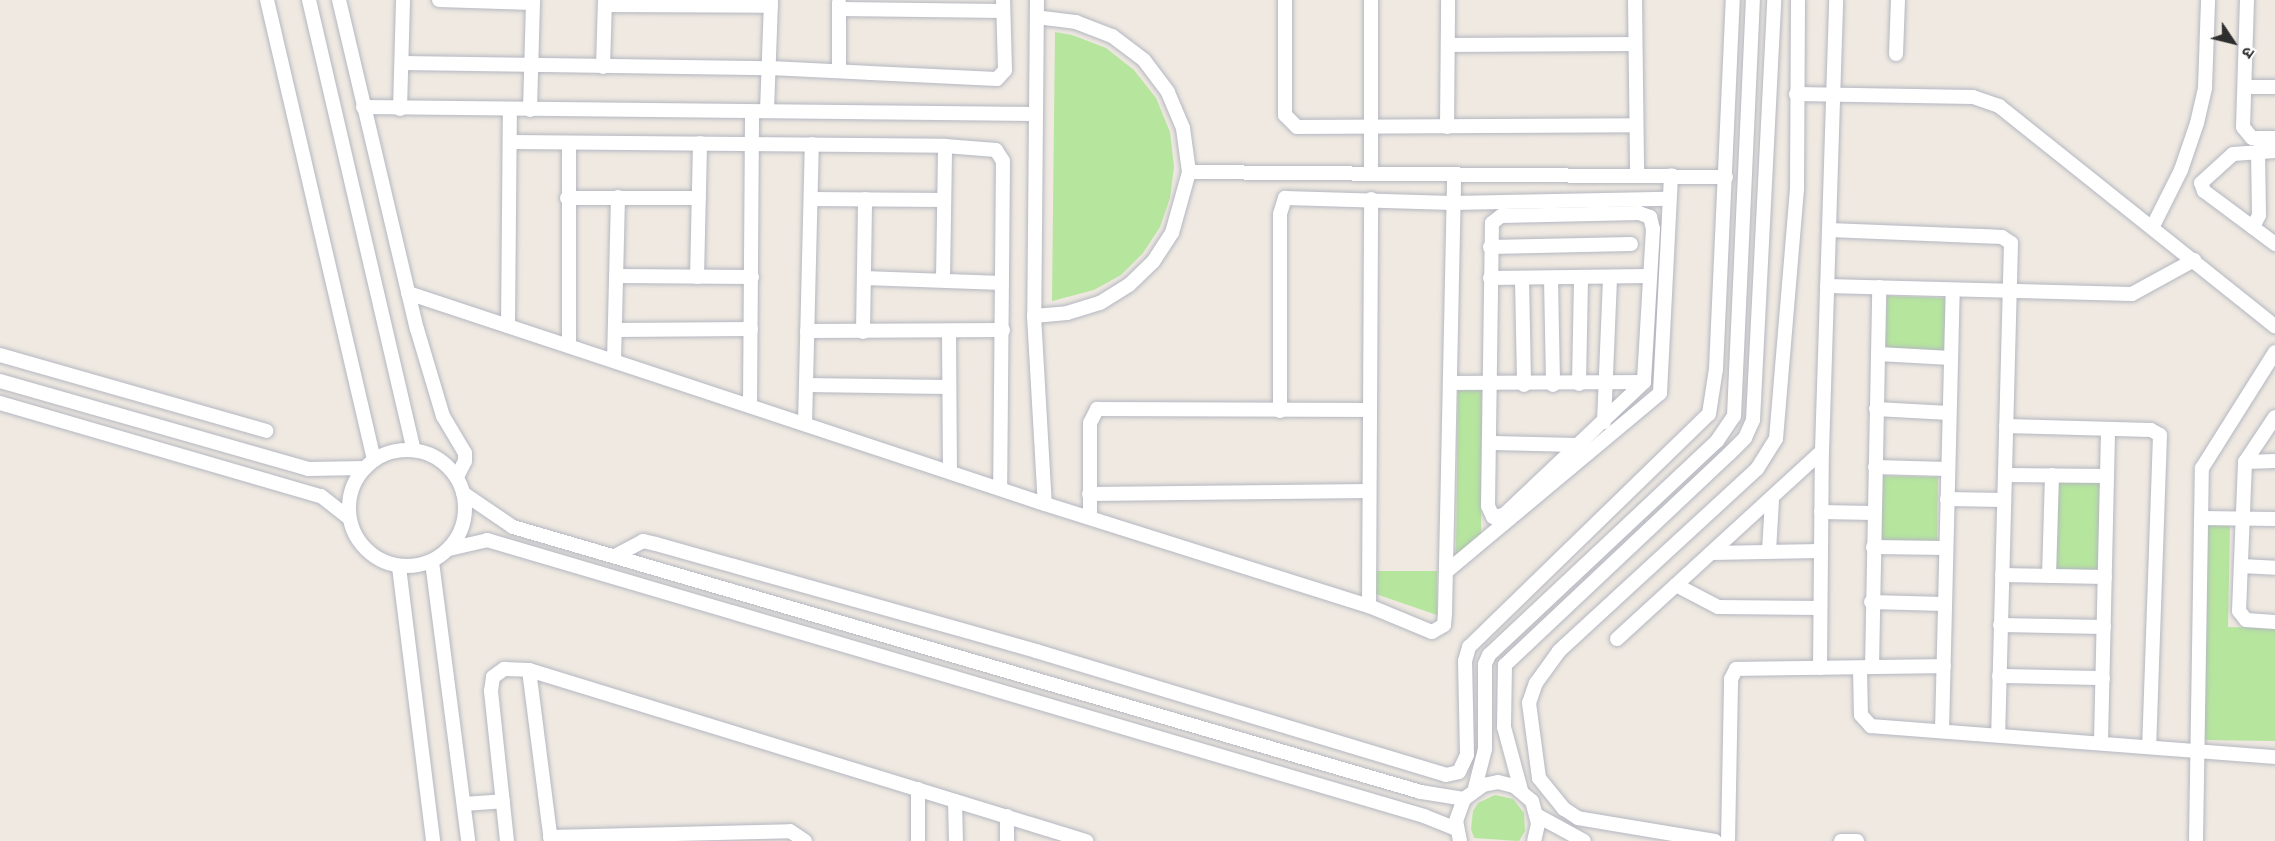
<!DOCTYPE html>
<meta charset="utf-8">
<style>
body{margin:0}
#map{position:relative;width:2275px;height:841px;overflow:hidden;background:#efe9e1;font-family:Rubik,"Noto Sans Devanagari",sans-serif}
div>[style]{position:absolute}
.green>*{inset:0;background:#b6e59e}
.roads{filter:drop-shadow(0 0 2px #b4b7c1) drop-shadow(0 0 2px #b4b7c1)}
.minor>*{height:14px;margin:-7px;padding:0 7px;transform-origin:7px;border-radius:7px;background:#fff}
.minor>.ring{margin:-7px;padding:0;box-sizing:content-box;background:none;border:14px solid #fff;border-radius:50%}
span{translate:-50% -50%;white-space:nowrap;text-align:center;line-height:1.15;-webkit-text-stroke:6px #fff;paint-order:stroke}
.north{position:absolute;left:2203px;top:12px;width:60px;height:60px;-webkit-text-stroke:4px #fff;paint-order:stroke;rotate:125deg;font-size:16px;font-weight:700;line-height:24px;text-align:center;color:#2e2e2e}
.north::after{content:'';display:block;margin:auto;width:21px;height:27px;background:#2e2e2e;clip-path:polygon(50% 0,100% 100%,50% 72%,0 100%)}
</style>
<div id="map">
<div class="green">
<i style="clip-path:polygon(1055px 32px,1072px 35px,1106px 48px,1134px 70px,1156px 98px,1170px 132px,1174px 167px,1170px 198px,1160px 227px,1143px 253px,1121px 275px,1094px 290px,1052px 301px)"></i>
<i style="clip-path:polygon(1887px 296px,1946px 298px,1944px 353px,1885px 351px)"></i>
<i style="clip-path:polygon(1458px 385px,1482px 386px,1481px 536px,1456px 559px)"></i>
<i style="clip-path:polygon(1882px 476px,1938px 477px,1937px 545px,1880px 544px)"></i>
<i style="clip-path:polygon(2058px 482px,2104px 483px,2101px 574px,2055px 572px)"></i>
<i style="clip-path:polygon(2208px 525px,2230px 526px,2228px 627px,2275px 628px,2275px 741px,2204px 740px)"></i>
<i style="clip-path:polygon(1373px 571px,1437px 571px,1437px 615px,1373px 593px)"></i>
<i style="clip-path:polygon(1495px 795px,1513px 799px,1524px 813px,1525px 831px,1519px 841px,1474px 838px,1471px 829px,1473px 811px,1478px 803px)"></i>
</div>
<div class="roads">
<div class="minor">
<i style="left:267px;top:0;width:472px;rotate:76.9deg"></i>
<i style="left:309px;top:0;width:462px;rotate:76.9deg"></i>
<i style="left:339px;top:0;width:338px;rotate:76.7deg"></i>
<i style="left:417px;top:329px;width:91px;rotate:73.4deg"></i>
<i style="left:443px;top:416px;width:43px;rotate:59.3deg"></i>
<i style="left:465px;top:453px;width:8px;rotate:90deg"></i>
<i style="left:465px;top:461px;width:18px;rotate:117deg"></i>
<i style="left:439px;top:0;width:94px;rotate:1.8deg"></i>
<i style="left:1037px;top:0;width:316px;rotate:90.5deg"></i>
<i style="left:1034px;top:316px;width:188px;rotate:86.7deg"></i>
<i style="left:1285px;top:0;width:115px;rotate:90deg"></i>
<i style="left:1285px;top:115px;width:17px;rotate:45deg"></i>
<i style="left:1297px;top:127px;width:338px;rotate:-0.3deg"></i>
<i style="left:1635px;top:0;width:174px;rotate:89.3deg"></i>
<i style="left:2247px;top:0;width:127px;rotate:91.8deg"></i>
<i style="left:2243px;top:127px;width:14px;rotate:51deg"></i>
<i style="left:2252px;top:138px;width:23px"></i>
<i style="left:605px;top:5px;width:166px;rotate:0.3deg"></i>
<i style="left:839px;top:9px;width:164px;rotate:0.7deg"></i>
<i style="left:1448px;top:45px;width:187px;rotate:-0.3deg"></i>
<i style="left:1896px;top:54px;width:54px;rotate:-87.9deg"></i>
<i style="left:402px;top:63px;width:368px;rotate:0.8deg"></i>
<i style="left:770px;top:68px;width:227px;rotate:2.8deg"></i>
<i style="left:997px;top:79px;width:12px;rotate:-48deg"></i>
<i style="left:1005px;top:70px;width:70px;rotate:-91.6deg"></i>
<i style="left:603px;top:67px;width:67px;rotate:-88.3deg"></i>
<i style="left:839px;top:71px;width:69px;rotate:-90deg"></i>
<i style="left:2246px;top:87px;width:29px"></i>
<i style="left:1796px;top:94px;width:177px;rotate:1deg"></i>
<i style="left:1973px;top:97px;width:28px;rotate:19deg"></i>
<i style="left:1999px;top:106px;width:353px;rotate:38.6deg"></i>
<i style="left:363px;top:107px;width:671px;rotate:0.6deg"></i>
<i style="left:400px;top:109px;width:109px;rotate:-88.4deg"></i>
<i style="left:530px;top:110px;width:110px;rotate:-88.4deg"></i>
<i style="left:767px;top:111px;width:111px;rotate:-87.9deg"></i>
<i style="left:1447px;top:127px;width:127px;rotate:-89.5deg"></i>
<i style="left:511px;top:142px;width:434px;rotate:0.5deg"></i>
<i style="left:945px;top:146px;width:51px;rotate:4.5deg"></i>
<i style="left:996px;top:150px;width:13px;rotate:58deg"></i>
<i style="left:1003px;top:161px;width:326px;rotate:90.5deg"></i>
<i style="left:2275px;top:151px;width:42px;rotate:175.9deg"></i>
<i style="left:2233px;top:154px;width:43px;rotate:137.8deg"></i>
<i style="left:2201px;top:183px;width:9px;rotate:69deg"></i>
<i style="left:2204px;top:191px;width:89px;rotate:36.7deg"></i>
<i style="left:1189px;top:172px;width:537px;rotate:0.53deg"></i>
<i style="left:1371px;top:173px;width:173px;rotate:-90deg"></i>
<i style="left:567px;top:198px;width:132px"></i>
<i style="left:811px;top:199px;width:133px;rotate:0.4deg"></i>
<i style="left:1639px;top:213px;width:12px;rotate:20deg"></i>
<i style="left:1650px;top:217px;width:12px;rotate:76deg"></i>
<i style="left:1653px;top:229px;width:153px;rotate:93.4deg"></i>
<i style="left:1644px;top:382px;width:193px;rotate:136.5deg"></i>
<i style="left:1504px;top:515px;width:11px;rotate:170deg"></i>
<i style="left:1493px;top:517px;width:12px;rotate:-114deg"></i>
<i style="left:1488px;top:506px;width:283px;rotate:-89.2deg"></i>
<i style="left:1492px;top:223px;width:11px;rotate:-38deg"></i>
<i style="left:1501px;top:216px;width:138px;rotate:-1.2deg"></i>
<i style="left:2153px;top:226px;width:63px;rotate:-63.4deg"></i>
<i style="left:2181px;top:170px;width:50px;rotate:-71.2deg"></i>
<i style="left:2197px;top:123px;width:36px;rotate:-77deg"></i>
<i style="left:2205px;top:88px;width:88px;rotate:-88deg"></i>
<i style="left:2253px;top:227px;width:13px;rotate:-63deg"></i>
<i style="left:2259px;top:215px;width:64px;rotate:-90.9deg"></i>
<i style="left:1829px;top:230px;width:173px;rotate:2.3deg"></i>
<i style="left:2002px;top:237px;width:11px;rotate:34deg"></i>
<i style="left:2011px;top:243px;width:491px;rotate:91.5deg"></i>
<i style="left:1490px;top:247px;width:141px;rotate:-1.2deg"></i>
<i style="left:616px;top:276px;width:136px;rotate:0.4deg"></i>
<i style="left:697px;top:277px;width:134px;rotate:-88.7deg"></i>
<i style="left:864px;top:278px;width:138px;rotate:2.1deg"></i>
<i style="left:1490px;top:278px;width:159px;rotate:-0.7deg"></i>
<i style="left:1522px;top:278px;width:107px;rotate:88.9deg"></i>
<i style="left:1551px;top:278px;width:107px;rotate:88.9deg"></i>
<i style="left:943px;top:279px;width:133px;rotate:-89.1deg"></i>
<i style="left:1827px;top:286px;width:305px;rotate:1.5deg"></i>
<i style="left:2132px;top:294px;width:71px;rotate:-28.7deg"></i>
<i style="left:408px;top:293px;width:671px;rotate:18.33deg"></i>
<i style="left:1045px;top:504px;width:340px;rotate:17.5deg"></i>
<i style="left:1369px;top:606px;width:68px;rotate:22.4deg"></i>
<i style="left:1432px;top:632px;width:14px;rotate:-30deg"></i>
<i style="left:1444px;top:625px;width:12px;rotate:-85deg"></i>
<i style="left:1445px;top:613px;width:438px;rotate:-88.8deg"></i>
<i style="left:1034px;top:316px;width:33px;rotate:-5deg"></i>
<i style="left:1067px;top:313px;width:34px;rotate:-17deg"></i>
<i style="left:1100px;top:303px;width:34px;rotate:-32deg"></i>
<i style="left:1129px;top:285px;width:33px;rotate:-44deg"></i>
<i style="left:1153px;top:262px;width:35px;rotate:-57deg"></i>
<i style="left:1172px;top:233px;width:63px;rotate:-74.4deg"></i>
<i style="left:1189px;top:172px;width:44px;rotate:-97.8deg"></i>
<i style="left:1183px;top:128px;width:39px;rotate:-113deg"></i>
<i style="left:1168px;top:92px;width:40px;rotate:-127deg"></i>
<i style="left:1144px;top:60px;width:40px;rotate:-143deg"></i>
<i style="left:1112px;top:36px;width:39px;rotate:-159deg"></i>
<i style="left:1076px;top:22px;width:39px;rotate:-173deg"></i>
<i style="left:508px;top:326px;width:215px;rotate:-89.5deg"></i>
<i style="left:615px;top:330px;width:136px;rotate:-0.4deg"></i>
<i style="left:807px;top:331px;width:196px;rotate:-0.3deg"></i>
<i style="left:863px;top:332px;width:133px;rotate:-89.1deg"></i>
<i style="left:949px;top:332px;width:138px;rotate:89.6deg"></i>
<i style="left:569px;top:345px;width:202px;rotate:-90deg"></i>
<i style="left:1878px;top:354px;width:73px;rotate:3.1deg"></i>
<i style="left:0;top:355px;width:277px;rotate:15.9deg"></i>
<i style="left:614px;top:361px;width:164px;rotate:-88.6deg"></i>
<i style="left:0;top:381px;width:320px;rotate:15.9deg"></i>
<i style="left:308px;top:469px;width:57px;rotate:-1deg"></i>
<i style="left:1450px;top:383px;width:194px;rotate:-0.3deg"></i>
<i style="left:1579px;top:384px;width:106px;rotate:-88.9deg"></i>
<i style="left:806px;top:385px;width:143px;rotate:0.8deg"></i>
<i style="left:0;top:403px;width:334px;rotate:16.2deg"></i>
<i style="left:321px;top:496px;width:36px;rotate:38deg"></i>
<i style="left:750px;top:406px;width:294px;rotate:-89.6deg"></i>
<i style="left:1876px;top:409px;width:73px;rotate:3.1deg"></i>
<i style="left:1280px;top:411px;width:197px;rotate:-90deg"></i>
<i style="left:1280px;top:214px;width:17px;rotate:-73deg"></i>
<i style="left:1285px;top:198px;width:167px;rotate:1.7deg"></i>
<i style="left:1452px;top:203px;width:216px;rotate:-1.1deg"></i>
<i style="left:2275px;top:417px;width:54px;rotate:123.7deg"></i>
<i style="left:2245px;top:462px;width:149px;rotate:92.3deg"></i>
<i style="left:2239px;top:611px;width:11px;rotate:52deg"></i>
<i style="left:2246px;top:620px;width:29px;rotate:4deg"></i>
<i style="left:1604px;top:422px;width:144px;rotate:-87.6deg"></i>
<i style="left:805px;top:424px;width:280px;rotate:-88.6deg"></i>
<i style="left:2006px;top:426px;width:145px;rotate:1.6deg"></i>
<i style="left:2151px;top:430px;width:10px;rotate:29deg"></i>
<i style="left:2160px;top:435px;width:311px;rotate:92deg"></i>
<i style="left:1491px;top:443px;width:88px;rotate:1.3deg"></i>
<i class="ring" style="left:349px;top:450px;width:102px;height:102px"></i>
<i style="left:2245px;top:462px;width:30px;rotate:-2deg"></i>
<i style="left:1875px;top:467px;width:73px;rotate:1.6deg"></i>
<i style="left:2005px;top:475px;width:102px;rotate:0.6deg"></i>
<i style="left:463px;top:493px;width:60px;rotate:34.2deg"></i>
<i style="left:513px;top:527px;width:946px;rotate:16.27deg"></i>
<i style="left:1421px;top:792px;width:44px;rotate:9.2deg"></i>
<i style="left:1089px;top:494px;width:280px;rotate:-0.6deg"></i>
<i style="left:1947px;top:499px;width:57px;rotate:1deg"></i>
<i style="left:1821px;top:512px;width:53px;rotate:1.1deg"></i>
<i style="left:1090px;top:517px;width:94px;rotate:-90deg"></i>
<i style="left:1090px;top:423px;width:16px;rotate:-63deg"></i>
<i style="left:1097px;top:409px;width:273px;rotate:0.2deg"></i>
<i style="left:2201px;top:518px;width:74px;rotate:0.8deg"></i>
<i style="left:1873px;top:547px;width:73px;rotate:0.8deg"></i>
<i style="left:449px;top:549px;width:39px;rotate:-13deg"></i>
<i style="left:487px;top:540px;width:977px;rotate:16.41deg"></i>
<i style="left:1424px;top:816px;width:35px;rotate:22deg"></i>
<i style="left:1769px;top:551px;width:50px;rotate:-86.6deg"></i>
<i style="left:1711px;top:553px;width:109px;rotate:-1.1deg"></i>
<i style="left:617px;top:555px;width:30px;rotate:-28deg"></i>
<i style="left:643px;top:541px;width:13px;rotate:13deg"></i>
<i style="left:656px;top:544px;width:395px;rotate:15.7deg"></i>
<i style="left:1036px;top:651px;width:428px;rotate:16.8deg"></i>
<i style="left:1446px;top:775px;width:13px;rotate:-13deg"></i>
<i style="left:1459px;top:772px;width:19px;rotate:-65deg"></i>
<i style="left:1467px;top:755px;width:94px;rotate:-91.2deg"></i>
<i style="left:1465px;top:661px;width:15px;rotate:-74deg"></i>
<i style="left:1469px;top:647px;width:334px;rotate:-44.2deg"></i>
<i style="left:1709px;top:414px;width:46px;rotate:-81.2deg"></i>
<i style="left:1716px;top:369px;width:369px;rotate:-87.4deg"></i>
<i style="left:432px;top:562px;width:281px;rotate:82.6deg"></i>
<i style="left:2242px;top:566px;width:33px;rotate:3deg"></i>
<i style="left:399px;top:567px;width:276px;rotate:82.9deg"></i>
<i style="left:1446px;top:572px;width:279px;rotate:-39.9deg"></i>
<i style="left:1660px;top:393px;width:218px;rotate:-87.1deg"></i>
<i style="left:2002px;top:575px;width:103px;rotate:1.1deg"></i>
<i style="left:2049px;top:576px;width:101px;rotate:-88.3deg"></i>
<i style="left:1676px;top:585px;width:47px;rotate:27.6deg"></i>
<i style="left:1718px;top:607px;width:102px;rotate:0.6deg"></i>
<i style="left:1871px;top:602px;width:73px;rotate:1.6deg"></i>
<i style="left:1369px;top:606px;width:407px;rotate:-89.7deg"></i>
<i style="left:2000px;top:625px;width:104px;rotate:1.1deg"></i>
<i style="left:1617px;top:639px;width:278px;rotate:-42.5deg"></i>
<i style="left:1872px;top:667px;width:380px;rotate:-88.9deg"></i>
<i style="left:1820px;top:668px;width:217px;rotate:-89.5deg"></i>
<i style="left:1822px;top:451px;width:451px;rotate:-88.2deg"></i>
<i style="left:1860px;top:669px;width:46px;rotate:88.8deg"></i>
<i style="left:1861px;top:715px;width:15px;rotate:48deg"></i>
<i style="left:1871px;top:726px;width:405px;rotate:4.4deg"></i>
<i style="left:529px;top:670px;width:172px;rotate:82.7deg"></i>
<i style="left:1999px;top:676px;width:104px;rotate:1.1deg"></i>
<i style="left:1942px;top:730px;width:440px;rotate:-88.6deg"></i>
<i style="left:2101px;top:741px;width:312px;rotate:-88.7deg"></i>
<i style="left:1475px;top:788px;width:40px;rotate:-75.6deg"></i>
<i style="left:1485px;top:749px;width:85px;rotate:-90deg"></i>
<i style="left:1485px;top:664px;width:10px;rotate:-66deg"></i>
<i style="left:1489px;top:655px;width:313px;rotate:-43.2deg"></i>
<i style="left:1717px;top:441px;width:30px;rotate:-56deg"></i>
<i style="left:1734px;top:416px;width:416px;rotate:-87.4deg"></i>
<i style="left:918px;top:789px;width:52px;rotate:90deg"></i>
<i style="left:1521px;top:790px;width:65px;rotate:-105.1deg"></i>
<i style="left:1504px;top:727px;width:62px;rotate:-89.1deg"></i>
<i style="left:1505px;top:665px;width:308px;rotate:-43.3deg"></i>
<i style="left:1729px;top:454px;width:23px;rotate:-45deg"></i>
<i style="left:1745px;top:438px;width:20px;rotate:-66deg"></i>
<i style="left:1753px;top:420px;width:421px;rotate:-87.1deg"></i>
<i style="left:955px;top:801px;width:40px;rotate:88.6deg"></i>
<i style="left:464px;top:804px;width:39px;rotate:-4deg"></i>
<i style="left:1007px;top:816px;width:25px;rotate:90deg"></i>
<i style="left:1538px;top:816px;width:52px;rotate:28.5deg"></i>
<i style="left:550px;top:837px;width:240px;rotate:-1.4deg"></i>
<i style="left:790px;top:831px;width:18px;rotate:34deg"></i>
<i style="left:507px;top:841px;width:151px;rotate:-96.1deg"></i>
<i style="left:491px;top:691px;width:14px;rotate:-82deg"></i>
<i style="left:493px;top:677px;width:14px;rotate:-36deg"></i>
<i style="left:504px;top:669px;width:25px;rotate:2deg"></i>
<i style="left:529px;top:670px;width:583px;rotate:17.07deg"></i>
<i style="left:1460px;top:841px;width:20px;rotate:-101deg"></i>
<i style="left:1456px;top:821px;width:23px;rotate:-70deg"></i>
<i style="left:1464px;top:799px;width:24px;rotate:-36deg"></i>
<i style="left:1483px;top:785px;width:15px;rotate:-11deg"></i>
<i style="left:1498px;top:782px;width:16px;rotate:14deg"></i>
<i style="left:1514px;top:786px;width:23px;rotate:40deg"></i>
<i style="left:1532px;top:801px;width:24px;rotate:75deg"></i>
<i style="left:1538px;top:824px;width:17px;rotate:103deg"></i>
<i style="left:1715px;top:841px;width:139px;rotate:-170.5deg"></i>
<i style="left:1578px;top:818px;width:17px;rotate:-147deg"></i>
<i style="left:1564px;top:809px;width:40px;rotate:-129deg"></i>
<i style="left:1539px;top:778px;width:76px;rotate:-97.6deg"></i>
<i style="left:1529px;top:703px;width:21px;rotate:-71deg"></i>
<i style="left:1536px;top:683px;width:39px;rotate:-54deg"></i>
<i style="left:1559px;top:651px;width:269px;rotate:-42.6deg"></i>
<i style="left:1757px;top:469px;width:36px;rotate:-58deg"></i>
<i style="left:1776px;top:439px;width:251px;rotate:-85.2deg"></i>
<i style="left:1797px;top:189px;width:189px;rotate:-89.7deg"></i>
<i style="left:1728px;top:841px;width:162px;rotate:-88.9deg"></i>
<i style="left:1731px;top:679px;width:11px;rotate:-63deg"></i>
<i style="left:1736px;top:669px;width:208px;rotate:-0.8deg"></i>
<i style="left:1841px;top:841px;width:16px"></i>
<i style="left:2196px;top:841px;width:373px;rotate:-89.1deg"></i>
<i style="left:2202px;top:468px;width:137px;rotate:-57.8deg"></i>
</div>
</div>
<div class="north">उ</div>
</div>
